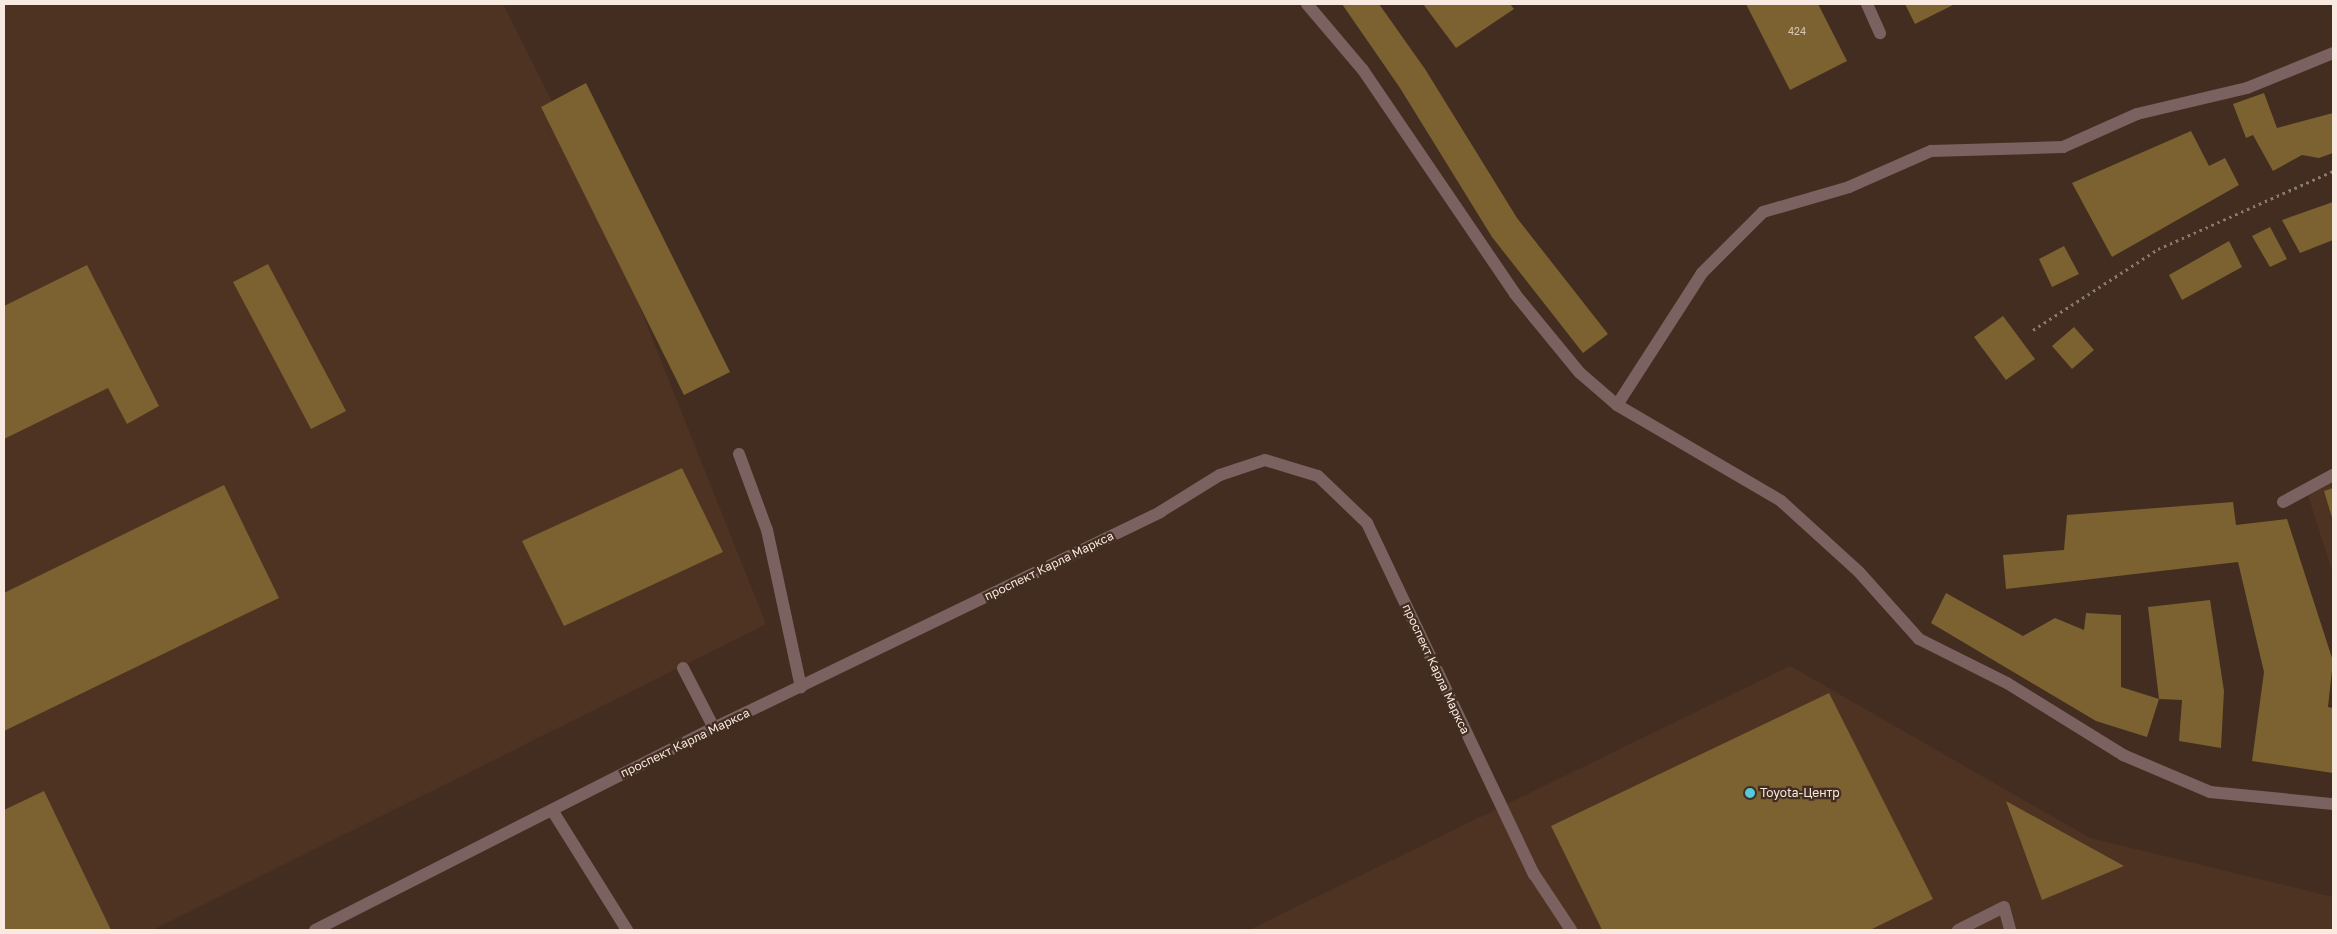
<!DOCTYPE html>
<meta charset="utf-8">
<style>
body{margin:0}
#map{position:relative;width:2337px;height:934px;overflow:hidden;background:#422d20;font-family:"Golos Text",sans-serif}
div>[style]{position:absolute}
.built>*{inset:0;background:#4e3322}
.building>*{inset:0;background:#7b6230}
.path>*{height:3px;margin-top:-1.5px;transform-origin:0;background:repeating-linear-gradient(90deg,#8c796e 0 2.5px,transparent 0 6.5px)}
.service>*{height:12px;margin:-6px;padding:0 6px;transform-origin:6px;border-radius:6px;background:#7b6160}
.minor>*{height:12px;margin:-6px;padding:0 6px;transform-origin:6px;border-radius:6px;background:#7b6160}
.dots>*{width:14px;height:14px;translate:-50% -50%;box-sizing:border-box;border:2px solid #422d20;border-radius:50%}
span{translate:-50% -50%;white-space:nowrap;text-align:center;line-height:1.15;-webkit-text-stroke:4.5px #422d20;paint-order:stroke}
.number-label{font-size:10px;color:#d9c7b5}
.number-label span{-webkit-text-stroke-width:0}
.street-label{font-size:12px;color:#f8e9e1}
.poi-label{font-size:12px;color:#f8e9e1}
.left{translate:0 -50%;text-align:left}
.frame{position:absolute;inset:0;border:5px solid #f8e9e1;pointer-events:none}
</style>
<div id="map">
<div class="built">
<i style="clip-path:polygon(4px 4px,503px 4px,580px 157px,766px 624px,153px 930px,4px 930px)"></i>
<i style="clip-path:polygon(2333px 480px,2333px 574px,2306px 489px)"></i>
<i style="clip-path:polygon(1790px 666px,2090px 838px,2333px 897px,2333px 930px,1249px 930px)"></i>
</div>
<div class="building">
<i style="clip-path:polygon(1342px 4px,1379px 4px,1425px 69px,1517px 218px,1608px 334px,1583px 353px,1492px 237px,1400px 88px)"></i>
<i style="clip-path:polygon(1423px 4px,1510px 4px,1514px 9px,1456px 48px)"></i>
<i style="clip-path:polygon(1746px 4px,1818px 4px,1847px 61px,1790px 90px)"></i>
<i style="clip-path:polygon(1905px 4px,1955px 4px,1915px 24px)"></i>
<i style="clip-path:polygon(586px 83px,730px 372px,684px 395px,541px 107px)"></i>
<i style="clip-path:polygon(2264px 93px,2277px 128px,2333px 113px,2333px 153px,2319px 158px,2302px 155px,2273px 171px,2253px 135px,2246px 138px,2233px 104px)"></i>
<i style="clip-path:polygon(2191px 131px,2209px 166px,2225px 158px,2239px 185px,2112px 257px,2072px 183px)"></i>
<i style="clip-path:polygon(2333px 202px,2333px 240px,2300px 253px,2282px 220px)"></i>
<i style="clip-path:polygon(2270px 227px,2287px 259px,2270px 267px,2252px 236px)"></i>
<i style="clip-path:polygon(2229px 241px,2242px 267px,2182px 300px,2169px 275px)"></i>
<i style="clip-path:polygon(2064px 246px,2079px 274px,2052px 287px,2039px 259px)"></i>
<i style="clip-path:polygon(268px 264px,346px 411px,311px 429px,233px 282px)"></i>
<i style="clip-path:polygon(87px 265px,159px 406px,127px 424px,108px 388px,4px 439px,4px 306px)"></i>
<i style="clip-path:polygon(2003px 316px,2035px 359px,2006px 380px,1974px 337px)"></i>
<i style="clip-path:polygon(2074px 327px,2094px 350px,2072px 369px,2052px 346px)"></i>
<i style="clip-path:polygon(682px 468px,723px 552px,564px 626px,522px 541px)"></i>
<i style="clip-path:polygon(224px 485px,279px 598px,4px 731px,4px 593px)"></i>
<i style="clip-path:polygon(2333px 488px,2333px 521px,2324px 491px)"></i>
<i style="clip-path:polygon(2233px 502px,2236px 525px,2287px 519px,2333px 661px,2328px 707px,2333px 708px,2333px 773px,2252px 761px,2264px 672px,2238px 562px,2006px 589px,2003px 555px,2064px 550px,2067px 515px)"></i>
<i style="clip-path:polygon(1946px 593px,2023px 636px,2055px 618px,2084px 630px,2086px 613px,2121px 615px,2121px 687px,2159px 699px,2148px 607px,2210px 600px,2224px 691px,2221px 748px,2179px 741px,2182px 700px,2159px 699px,2147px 737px,2096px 721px,1931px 623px)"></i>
<i style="clip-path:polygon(1829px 693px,1933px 899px,1870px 930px,1602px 930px,1551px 826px)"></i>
<i style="clip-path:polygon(44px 791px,111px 930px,4px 930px,4px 810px)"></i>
<i style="clip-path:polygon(2006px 801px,2124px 866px,2042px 900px)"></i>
</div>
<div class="path">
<i style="left:2033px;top:330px;width:149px;rotate:-32.9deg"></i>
<i style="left:2158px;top:249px;width:192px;rotate:-24deg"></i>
</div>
<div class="service">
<i style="left:1307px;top:4px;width:87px;rotate:49.7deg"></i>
<i style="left:1363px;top:70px;width:271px;rotate:55.8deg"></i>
<i style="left:1515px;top:294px;width:102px;rotate:50.6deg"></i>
<i style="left:1580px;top:373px;width:49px;rotate:40.9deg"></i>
<i style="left:1617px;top:405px;width:190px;rotate:30.3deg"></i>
<i style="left:1781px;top:501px;width:105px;rotate:42.3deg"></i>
<i style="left:1859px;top:572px;width:90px;rotate:48.2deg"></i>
<i style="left:1919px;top:639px;width:98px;rotate:26.6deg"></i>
<i style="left:2007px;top:683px;width:137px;rotate:31.8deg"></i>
<i style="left:2123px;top:755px;width:95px;rotate:23deg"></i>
<i style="left:2210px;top:792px;width:124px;rotate:5.6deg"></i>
<i style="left:1867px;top:4px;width:32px;rotate:66deg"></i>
<i style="left:1617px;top:405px;width:157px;rotate:-57.2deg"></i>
<i style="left:1702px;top:273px;width:86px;rotate:-45deg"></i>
<i style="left:1763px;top:212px;width:90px;rotate:-16.2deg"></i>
<i style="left:1849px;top:187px;width:90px;rotate:-23.7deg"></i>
<i style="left:1931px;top:151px;width:132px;rotate:-1.7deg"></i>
<i style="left:2063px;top:147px;width:81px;rotate:-24deg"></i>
<i style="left:2137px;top:114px;width:113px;rotate:-13.3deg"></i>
<i style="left:2247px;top:88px;width:93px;rotate:-22.1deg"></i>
<i style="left:739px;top:454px;width:81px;rotate:69.8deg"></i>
<i style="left:767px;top:530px;width:161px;rotate:77.8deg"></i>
<i style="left:2283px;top:502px;width:57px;rotate:-28.4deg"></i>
<i style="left:1367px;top:523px;width:389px;rotate:64.6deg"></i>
<i style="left:1534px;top:874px;width:67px;rotate:56.5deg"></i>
<i style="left:683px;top:668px;width:68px;rotate:62.7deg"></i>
<i style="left:552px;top:810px;width:142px;rotate:58deg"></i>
<i style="left:1958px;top:930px;width:51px;rotate:-26.6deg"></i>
<i style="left:2004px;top:907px;width:24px;rotate:75deg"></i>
</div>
<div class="minor">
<i style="left:315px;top:930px;width:447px;rotate:-26.9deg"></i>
<i style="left:714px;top:728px;width:496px;rotate:-25.8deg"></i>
<i style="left:1160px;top:512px;width:70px;rotate:-31.7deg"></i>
<i style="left:1220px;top:475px;width:47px;rotate:-18.4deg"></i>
<i style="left:1265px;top:460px;width:55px;rotate:16.8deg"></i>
<i style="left:1318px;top:476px;width:68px;rotate:43.8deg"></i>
</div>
<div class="dots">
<i style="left:1750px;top:793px;background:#53cbdb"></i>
</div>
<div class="number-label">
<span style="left:1797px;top:32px">424</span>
</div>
<div class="street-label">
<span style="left:1049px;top:566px;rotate:-26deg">проспект Карла Маркса</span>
<span style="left:1436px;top:669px;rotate:65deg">проспект Карла Маркса</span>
<span style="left:685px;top:743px;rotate:-26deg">проспект Карла Маркса</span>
</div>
<div class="poi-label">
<span class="left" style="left:1760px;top:793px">Toyota-Центр</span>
</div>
<div class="frame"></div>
</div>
